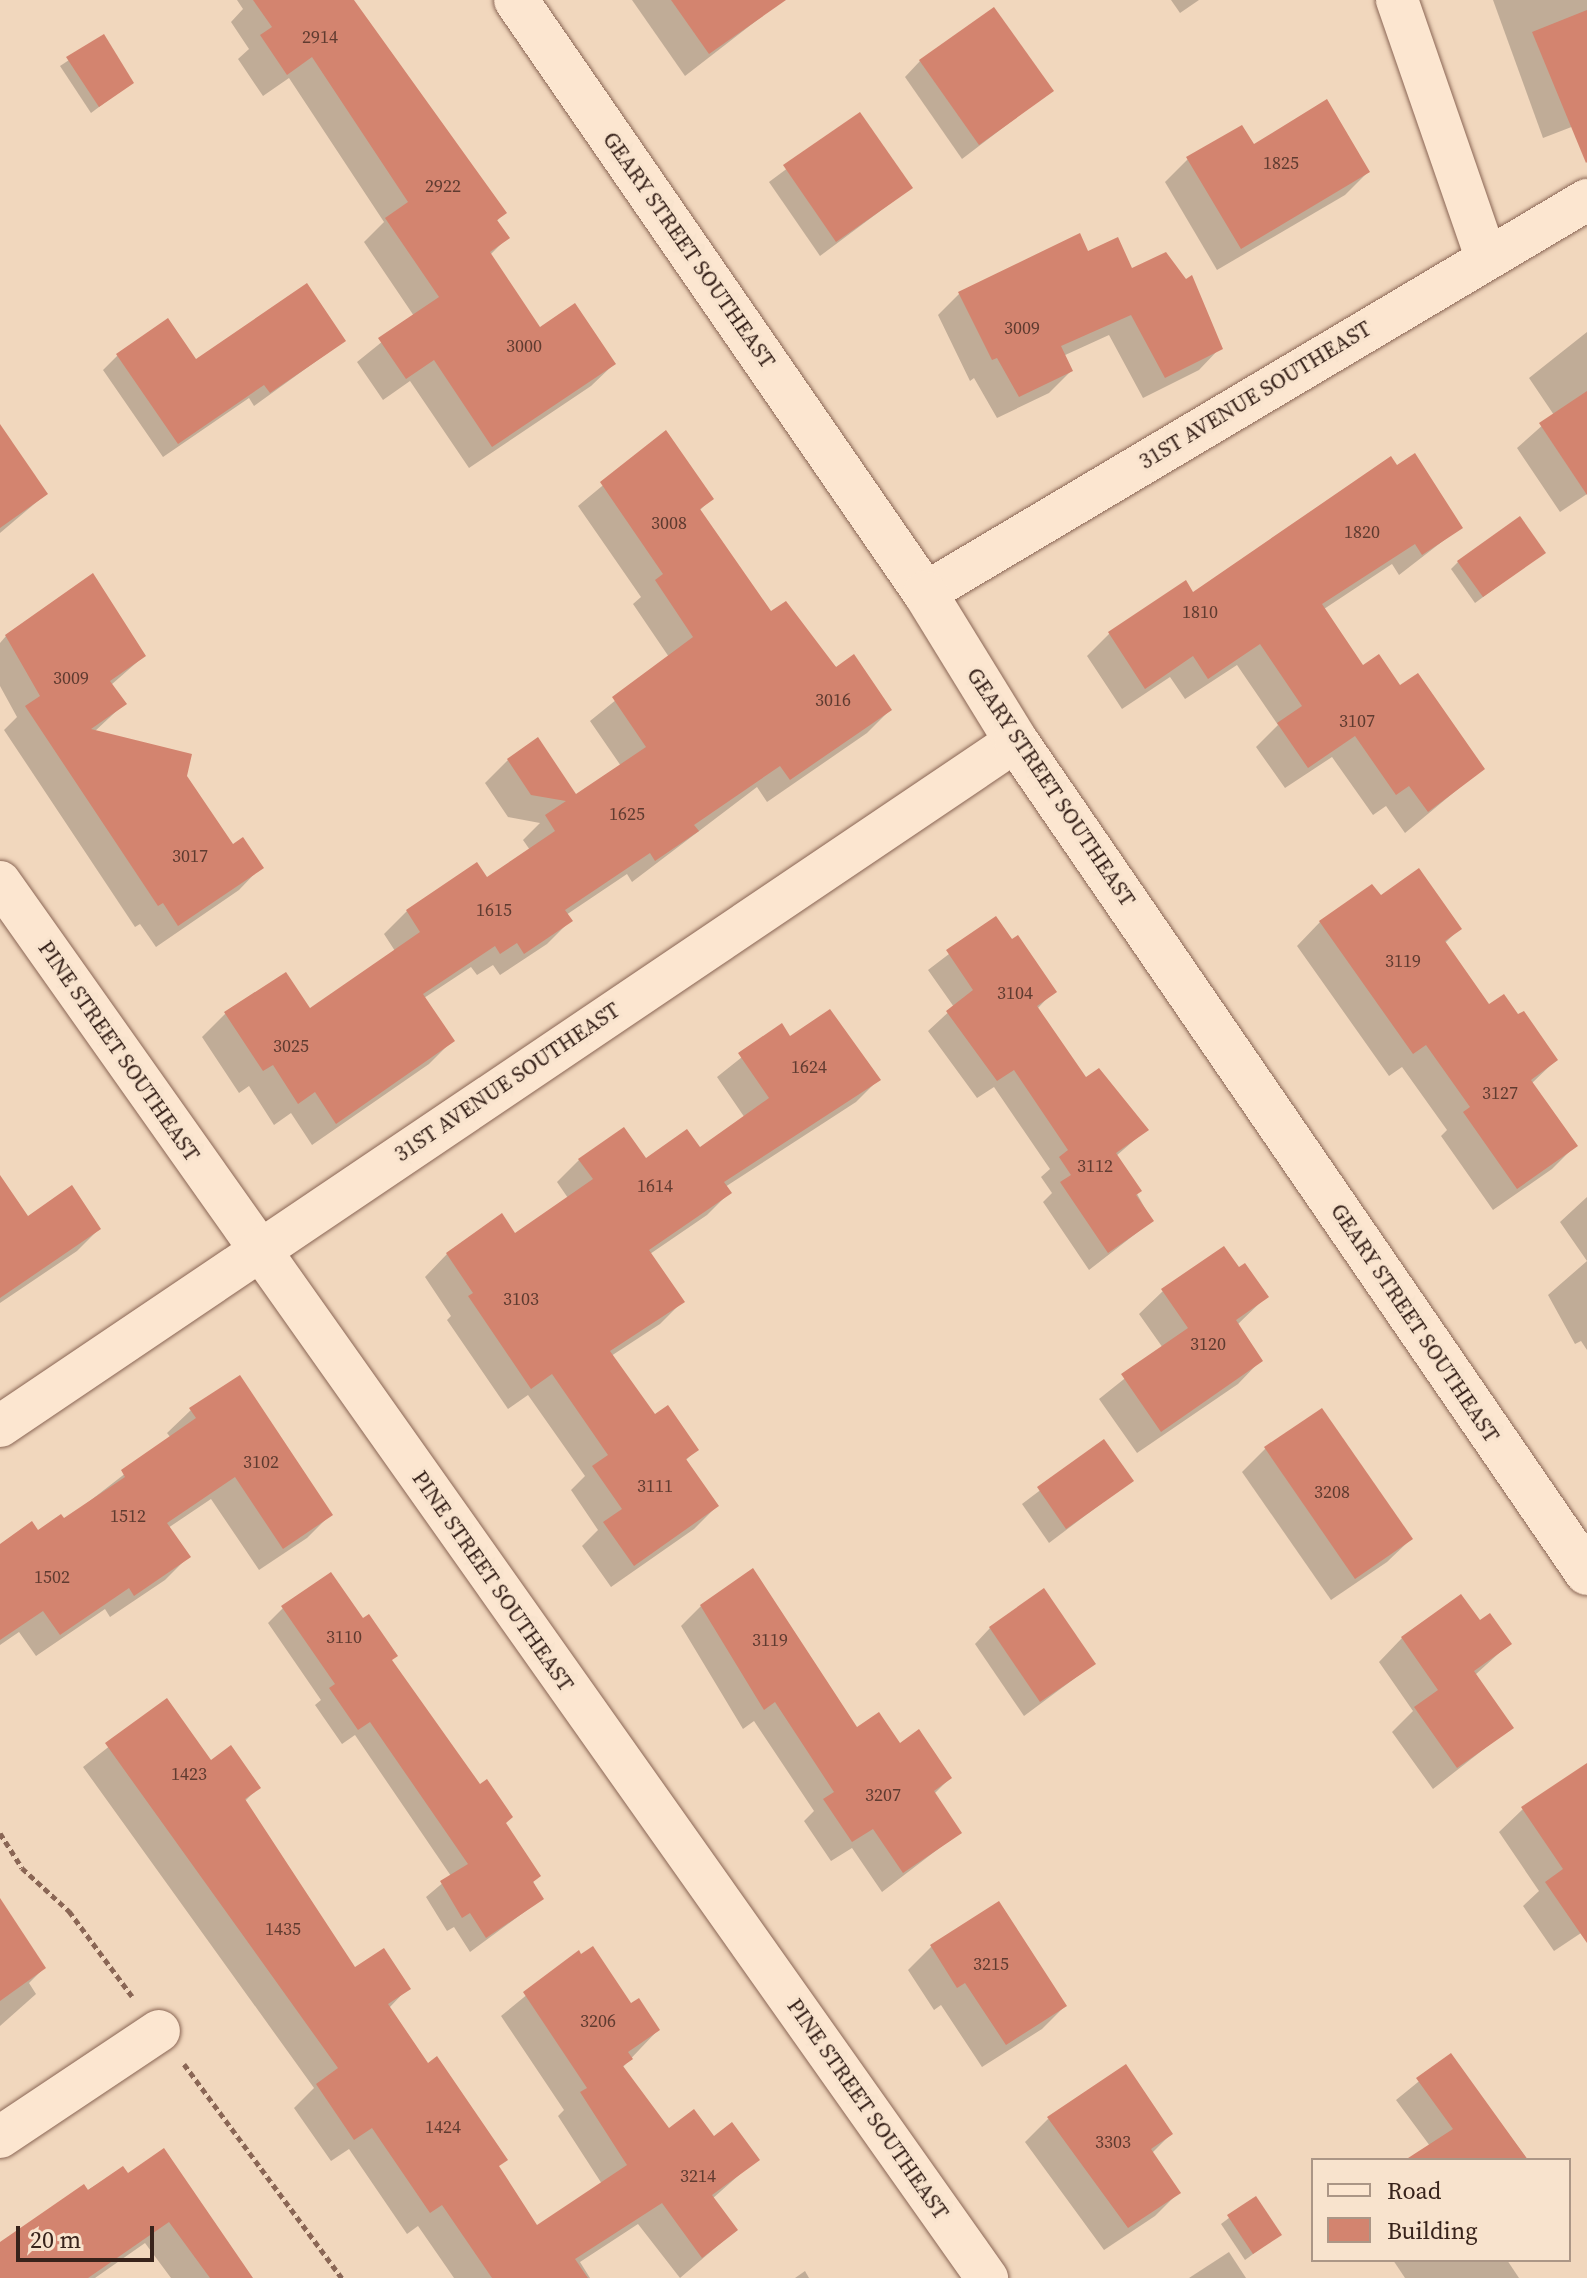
<!DOCTYPE html>
<style>
body{margin:0}
#map{position:relative;width:1587px;height:2278px;overflow:hidden;background:#f1d7bd;font-family:"Source Serif 4",serif}
div>[style]{position:absolute}
.shadow>*{inset:0;background:#0003}
.building>*{inset:0;background:#d3846f}
.path>*{height:5px;margin-top:-2.5px;transform-origin:0;background:repeating-linear-gradient(90deg,#8a6655 0 6px,transparent 0 10px)}
.roads{filter:drop-shadow(0 0 2px #8a6655) drop-shadow(0 0 2px #8a6655)}
.street>*{height:42px;margin:-21px;padding:0 21px;transform-origin:21px;border-radius:21px;background:#fce6d0}
.secondary>*{height:44px;margin:-22px;padding:0 22px;transform-origin:22px;border-radius:22px;background:#fce6d0}
span{translate:-50% -50%;white-space:nowrap;text-align:center;line-height:1.15;-webkit-text-stroke:6px #f8e3cd;paint-order:stroke}
.number-label{font-size:18px;color:#5f3b30}
.number-label span{-webkit-text-stroke-width:0}
.street-label{font-size:22px;color:#38231b}
.legend{position:absolute;left:1311px;top:2158px;width:260px;height:104px;box-sizing:border-box;background:#f8e3cd;border:2px solid #ab9686;margin:0;padding:10px 14px;list-style:none;font-size:24px;color:#38231b}
.legend li{display:flex;align-items:center;gap:16px;height:40px}
.legend b{width:40px;border:2px solid #ab9686}
.scale{position:absolute;left:16px;top:2226px;width:138px;height:36px;box-sizing:border-box;border:4px solid #38231b;border-top:0;padding-left:10px;font-size:24px;line-height:28px;white-space:nowrap;color:#38231b;-webkit-text-stroke:6px #f8e3cd;paint-order:stroke}
</style>
<div id="map">
<div class="shadow">
<i style="clip-path:polygon(237px 0,352px 0,504px 213px,496px 222px,507px 238px,490px 255px,540px 329px,614px 364px,591px 386px,469px 468px,410px 381px,383px 400px,357px 362px,414px 316px,364px 242px,384px 222px,289px 78px,263px 96px,238px 59px,249px 49px,231px 22px,243px 9px)"></i>
<i style="clip-path:polygon(632px 0,783px 0,685px 76px)"></i>
<i style="clip-path:polygon(1171px 0,1199px 0,1180px 13px)"></i>
<i style="clip-path:polygon(1493px 0,1587px 0,1587px 121px,1543px 138px)"></i>
<i style="clip-path:polygon(104px 37px,131px 83px,91px 113px,60px 66px)"></i>
<i style="clip-path:polygon(920px 61px,1051px 91px,962px 159px,905px 77px)"></i>
<i style="clip-path:polygon(859px 115px,911px 188px,820px 256px,769px 182px)"></i>
<i style="clip-path:polygon(1253px 146px,1368px 172px,1345px 195px,1217px 270px,1165px 182px,1188px 159px)"></i>
<i style="clip-path:polygon(1087px 253px,1131px 271px,1220px 348px,1199px 370px,1143px 398px,1109px 335px,1063px 356px,1071px 371px,1049px 393px,997px 418px,974px 378px,970px 381px,938px 315px,959px 294px)"></i>
<i style="clip-path:polygon(1587px 332px,1587px 494px,1560px 512px,1517px 448px,1554px 415px,1529px 378px)"></i>
<i style="clip-path:polygon(344px 341px,254px 406px,249px 398px,163px 457px,103px 370px,118px 355px,195px 362px)"></i>
<i style="clip-path:polygon(666px 433px,711px 499px,699px 511px,770px 614px,890px 710px,867px 733px,767px 802px,757px 787px,632px 882px,627px 874px,566px 915px,570px 921px,547px 944px,500px 975px,493px 965px,477px 975px,471px 967px,424px 998px,452px 1041px,429px 1064px,312px 1145px,291px 1113px,274px 1125px,249px 1086px,239px 1093px,202px 1037px,225px 1014px,309px 1011px,395px 951px,384px 934px,407px 911px,486px 880px,530px 850px,523px 840px,540px 823px,508px 817px,485px 783px,508px 760px,575px 796px,621px 766px,590px 721px,669px 657px,633px 604px,641px 597px,578px 506px)"></i>
<i style="clip-path:polygon(0 460px,46px 494px,0 533px)"></i>
<i style="clip-path:polygon(1461px 527px,1399px 575px,1392px 564px,1324px 609px,1362px 668px,1400px 688px,1482px 769px,1405px 833px,1386px 806px,1373px 815px,1332px 757px,1285px 788px,1256px 747px,1278px 725px,1237px 665px,1185px 699px,1170px 677px,1122px 709px,1087px 656px,1109px 634px,1185px 583px,1193px 595px)"></i>
<i style="clip-path:polygon(1543px 553px,1475px 603px,1451px 569px,1458px 562px)"></i>
<i style="clip-path:polygon(6px 636px,144px 656px,111px 685px,124px 704px,94px 732px,185px 776px,232px 847px,261px 867px,239px 890px,156px 947px,140px 924px,135px 927px,4px 730px,17px 717px,0 686px,0 643px)"></i>
<i style="clip-path:polygon(1380px 898px,1460px 928px,1445px 943px,1488px 1006px,1556px 1060px,1531px 1084px,1575px 1146px,1552px 1169px,1493px 1210px,1441px 1136px,1447px 1130px,1402px 1067px,1389px 1076px,1297px 946px,1320px 922px)"></i>
<i style="clip-path:polygon(995px 919px,1054px 991px,1037px 1009px,1085px 1080px,1146px 1130px,1116px 1156px,1152px 1221px,1089px 1270px,1043px 1202px,1052px 1193px,1041px 1177px,1050px 1169px,994px 1087px,977px 1098px,928px 1031px,954px 1007px,928px 970px)"></i>
<i style="clip-path:polygon(781px 1026px,790px 1039px,878px 1080px,856px 1102px,725px 1187px,729px 1193px,707px 1215px,650px 1254px,682px 1302px,660px 1324px,611px 1356px,654px 1416px,696px 1450px,685px 1461px,717px 1506px,694px 1529px,611px 1587px,582px 1546px,598px 1530px,571px 1490px,585px 1476px,528px 1395px,508px 1409px,447px 1320px,451px 1316px,425px 1277px,447px 1254px,515px 1236px,568px 1198px,557px 1182px,579px 1160px,645px 1161px,699px 1149px,745px 1118px,717px 1077px)"></i>
<i style="clip-path:polygon(0 1179px,27px 1219px,99px 1229px,77px 1251px,0 1303px)"></i>
<i style="clip-path:polygon(1587px 1197px,1587px 1350px,1581px 1341px,1575px 1344px,1548px 1295px,1587px 1261px,1560px 1222px)"></i>
<i style="clip-path:polygon(1239px 1270px,1266px 1297px,1237px 1325px,1261px 1360px,1238px 1384px,1137px 1453px,1099px 1399px,1163px 1348px,1139px 1314px,1163px 1291px)"></i>
<i style="clip-path:polygon(191px 1410px,330px 1515px,307px 1538px,259px 1570px,211px 1499px,168px 1528px,188px 1557px,165px 1580px,110px 1617px,105px 1609px,36px 1656px,19px 1632px,0 1645px,0 1546px,64px 1521px,171px 1438px,167px 1433px)"></i>
<i style="clip-path:polygon(1321px 1411px,1411px 1539px,1387px 1562px,1331px 1600px,1242px 1472px,1265px 1449px)"></i>
<i style="clip-path:polygon(1104px 1442px,1131px 1481px,1049px 1543px,1022px 1504px)"></i>
<i style="clip-path:polygon(701px 1606px,857px 1730px,899px 1746px,950px 1778px,934px 1794px,959px 1833px,882px 1892px,852px 1848px,831px 1861px,804px 1821px,814px 1811px,754px 1721px,743px 1729px,681px 1626px)"></i>
<i style="clip-path:polygon(283px 1608px,390px 1661px,504px 1824px,542px 1899px,470px 1952px,454px 1927px,447px 1931px,426px 1897px,451px 1876px,355px 1735px,342px 1744px,315px 1705px,321px 1700px,268px 1623px)"></i>
<i style="clip-path:polygon(1479px 1623px,1509px 1644px,1475px 1675px,1512px 1727px,1433px 1789px,1392px 1732px,1413px 1711px,1379px 1662px,1402px 1638px)"></i>
<i style="clip-path:polygon(990px 1628px,1094px 1664px,1024px 1716px,975px 1644px)"></i>
<i style="clip-path:polygon(167px 1701px,210px 1762px,259px 1787px,244px 1802px,354px 1970px,408px 1988px,389px 2008px,536px 2228px,602px 2184px,558px 2116px,564px 2110px,501px 2016px,578px 1953px,658px 2030px,622px 2068px,668px 2131px,713px 2139px,757px 2159px,712px 2199px,736px 2230px,680px 2278px,638px 2224px,580px 2262px,590px 2278px,454px 2278px,418px 2226px,407px 2234px,349px 2149px,331px 2161px,294px 2108px,314px 2088px,83px 1767px)"></i>
<i style="clip-path:polygon(1587px 1769px,1587px 1929px,1554px 1951px,1523px 1906px,1539px 1891px,1499px 1832px,1523px 1809px)"></i>
<i style="clip-path:polygon(998px 1903px,1065px 2006px,1042px 2029px,982px 2067px,941px 2005px,934px 2010px,908px 1970px,931px 1947px)"></i>
<i style="clip-path:polygon(0 1919px,44px 1968px,29px 1983px,36px 1994px,0 2026px)"></i>
<i style="clip-path:polygon(1450px 2056px,1528px 2160px,1409px 2160px,1430px 2146px,1396px 2100px)"></i>
<i style="clip-path:polygon(1048px 2119px,1171px 2134px,1152px 2153px,1178px 2193px,1155px 2216px,1104px 2250px,1025px 2142px)"></i>
<i style="clip-path:polygon(122px 2169px,251px 2278px,171px 2278px,145px 2243px,95px 2278px,0 2278px,0 2244px)"></i>
<i style="clip-path:polygon(1255px 2198px,1279px 2235px,1245px 2260px,1221px 2224px)"></i>
<i style="clip-path:polygon(1229px 2252px,1246px 2278px,1189px 2278px)"></i>
<i style="clip-path:polygon(1393px 2260px,1507px 2260px,1519px 2278px,1405px 2278px)"></i>
<i style="clip-path:polygon(805px 2271px,809px 2278px,795px 2278px)"></i>
</div>
<div class="building">
<i style="clip-path:polygon(253px 0,354px 0,507px 213px,497px 220px,510px 238px,490px 252px,540px 327px,575px 303px,616px 364px,492px 447px,434px 360px,406px 379px,378px 338px,439px 297px,385px 218px,408px 202px,312px 57px,287px 75px,260px 35px,272px 27px)"></i>
<i style="clip-path:polygon(671px 0,786px 0,709px 54px)"></i>
<i style="clip-path:polygon(994px 7px,1054px 91px,979px 145px,919px 60px)"></i>
<i style="clip-path:polygon(1587px 10px,1587px 162px,1586px 163px,1532px 32px)"></i>
<i style="clip-path:polygon(104px 34px,134px 83px,99px 107px,66px 57px)"></i>
<i style="clip-path:polygon(1327px 99px,1370px 172px,1241px 249px,1186px 157px,1242px 125px,1254px 144px)"></i>
<i style="clip-path:polygon(860px 112px,913px 188px,836px 242px,783px 165px)"></i>
<i style="clip-path:polygon(1080px 233px,1088px 251px,1118px 237px,1132px 268px,1166px 252px,1186px 279px,1192px 275px,1223px 349px,1165px 378px,1131px 315px,1061px 346px,1073px 371px,1019px 397px,997px 358px,992px 360px,958px 292px)"></i>
<i style="clip-path:polygon(307px 283px,346px 341px,270px 393px,264px 385px,178px 444px,116px 354px,168px 318px,196px 359px)"></i>
<i style="clip-path:polygon(1587px 391px,1587px 495px,1539px 423px)"></i>
<i style="clip-path:polygon(0 424px,48px 494px,0 528px)"></i>
<i style="clip-path:polygon(666px 430px,714px 499px,700px 509px,771px 611px,786px 601px,836px 667px,854px 654px,892px 710px,790px 780px,780px 766px,694px 825px,699px 831px,655px 861px,650px 853px,565px 910px,573px 921px,524px 954px,517px 943px,500px 954px,495px 946px,423px 994px,455px 1041px,336px 1124px,315px 1092px,298px 1104px,273px 1065px,263px 1071px,224px 1012px,286px 972px,310px 1008px,420px 932px,406px 910px,477px 862px,487px 877px,555px 831px,545px 815px,566px 801px,531px 795px,507px 759px,538px 737px,576px 794px,646px 747px,612px 697px,693px 637px,655px 580px,663px 574px,600px 482px)"></i>
<i style="clip-path:polygon(1415px 453px,1463px 528px,1422px 555px,1415px 544px,1322px 604px,1363px 665px,1379px 654px,1400px 685px,1418px 673px,1485px 769px,1428px 812px,1409px 786px,1396px 795px,1355px 736px,1308px 768px,1277px 723px,1302px 706px,1260px 644px,1208px 679px,1193px 656px,1145px 689px,1108px 632px,1186px 580px,1193px 592px,1391px 456px,1397px 465px)"></i>
<i style="clip-path:polygon(1520px 516px,1546px 553px,1483px 597px,1457px 561px)"></i>
<i style="clip-path:polygon(93px 573px,146px 656px,110px 681px,127px 704px,91px 729px,192px 754px,187px 776px,233px 844px,243px 837px,264px 868px,178px 926px,163px 903px,158px 906px,25px 706px,40px 696px,5px 635px)"></i>
<i style="clip-path:polygon(1419px 868px,1462px 929px,1445px 941px,1489px 1004px,1504px 994px,1518px 1014px,1524px 1011px,1558px 1060px,1531px 1080px,1578px 1146px,1517px 1189px,1463px 1112px,1470px 1107px,1426px 1045px,1413px 1054px,1319px 921px,1372px 884px,1381px 895px)"></i>
<i style="clip-path:polygon(996px 916px,1012px 939px,1018px 935px,1057px 992px,1037px 1006px,1086px 1077px,1099px 1068px,1149px 1130px,1116px 1153px,1142px 1191px,1136px 1195px,1154px 1221px,1108px 1253px,1060px 1182px,1071px 1175px,1059px 1157px,1068px 1150px,1014px 1070px,997px 1081px,946px 1011px,973px 990px,946px 950px)"></i>
<i style="clip-path:polygon(830px 1009px,881px 1080px,724px 1182px,732px 1193px,649px 1250px,685px 1302px,610px 1351px,655px 1414px,668px 1405px,699px 1450px,686px 1459px,719px 1506px,634px 1566px,603px 1522px,622px 1509px,592px 1466px,608px 1455px,552px 1374px,531px 1389px,468px 1296px,473px 1293px,446px 1253px,502px 1213px,515px 1233px,593px 1179px,578px 1159px,624px 1127px,646px 1158px,687px 1129px,700px 1147px,769px 1098px,738px 1053px,782px 1023px,790px 1036px)"></i>
<i style="clip-path:polygon(0 1175px,28px 1216px,72px 1185px,101px 1229px,0 1298px)"></i>
<i style="clip-path:polygon(1224px 1246px,1239px 1267px,1245px 1263px,1269px 1297px,1236px 1320px,1263px 1361px,1161px 1432px,1121px 1374px,1188px 1328px,1161px 1289px)"></i>
<i style="clip-path:polygon(240px 1375px,333px 1515px,283px 1549px,235px 1477px,167px 1523px,191px 1557px,134px 1596px,129px 1588px,60px 1635px,43px 1611px,0 1640px,0 1544px,32px 1521px,38px 1530px,61px 1514px,64px 1518px,125px 1477px,121px 1470px,196px 1418px,189px 1408px)"></i>
<i style="clip-path:polygon(1322px 1408px,1413px 1539px,1355px 1579px,1264px 1447px)"></i>
<i style="clip-path:polygon(1104px 1439px,1134px 1481px,1066px 1529px,1037px 1487px)"></i>
<i style="clip-path:polygon(753px 1568px,857px 1727px,879px 1712px,900px 1743px,919px 1729px,952px 1778px,934px 1791px,962px 1833px,903px 1873px,873px 1829px,852px 1842px,823px 1799px,834px 1792px,775px 1702px,764px 1710px,700px 1605px)"></i>
<i style="clip-path:polygon(331px 1572px,363px 1618px,369px 1614px,398px 1656px,392px 1660px,480px 1784px,487px 1779px,513px 1817px,506px 1823px,541px 1876px,533px 1882px,544px 1899px,486px 1938px,470px 1913px,462px 1918px,440px 1881px,468px 1864px,370px 1722px,358px 1730px,329px 1688px,335px 1684px,281px 1606px)"></i>
<i style="clip-path:polygon(1044px 1588px,1096px 1664px,1040px 1702px,989px 1627px)"></i>
<i style="clip-path:polygon(1461px 1594px,1480px 1620px,1490px 1613px,1512px 1644px,1474px 1671px,1514px 1728px,1457px 1768px,1414px 1707px,1438px 1690px,1401px 1637px)"></i>
<i style="clip-path:polygon(167px 1698px,211px 1760px,231px 1745px,261px 1788px,245px 1799px,355px 1967px,384px 1948px,411px 1989px,388px 2004px,428px 2063px,437px 2056px,508px 2160px,499px 2166px,537px 2225px,627px 2165px,580px 2092px,587px 2088px,523px 1992px,579px 1950px,581px 1954px,593px 1946px,631px 2003px,639px 1998px,660px 2030px,628px 2052px,633px 2059px,623px 2066px,669px 2128px,694px 2109px,714px 2136px,732px 2122px,760px 2160px,712px 2195px,738px 2230px,702px 2258px,662px 2203px,575px 2259px,588px 2278px,492px 2278px,442px 2205px,430px 2213px,372px 2128px,354px 2140px,316px 2084px,338px 2068px,105px 1743px)"></i>
<i style="clip-path:polygon(1587px 1763px,1587px 1943px,1545px 1882px,1563px 1869px,1521px 1807px)"></i>
<i style="clip-path:polygon(0 1898px,46px 1968px,0 2001px)"></i>
<i style="clip-path:polygon(999px 1901px,1067px 2006px,1006px 2045px,965px 1983px,957px 1988px,930px 1945px)"></i>
<i style="clip-path:polygon(1451px 2053px,1528px 2160px,1405px 2160px,1453px 2129px,1416px 2078px)"></i>
<i style="clip-path:polygon(1126px 2064px,1173px 2134px,1151px 2149px,1181px 2193px,1128px 2228px,1047px 2117px)"></i>
<i style="clip-path:polygon(164px 2148px,253px 2278px,210px 2278px,169px 2222px,88px 2278px,0 2278px,0 2242px,84px 2184px,88px 2190px,123px 2166px,128px 2173px)"></i>
<i style="clip-path:polygon(1256px 2196px,1282px 2235px,1253px 2254px,1227px 2215px)"></i>
</div>
<div class="path">
<i style="left:0;top:1833px;width:41px;rotate:57.8deg"></i>
<i style="left:22px;top:1868px;width:64px;rotate:42.5deg"></i>
<i style="left:69px;top:1911px;width:106px;rotate:53.5deg"></i>
<i style="left:184px;top:2064px;width:266px;rotate:53.6deg"></i>
</div>
<div class="roads">
<div class="street">
<i style="left:1397px;top:0;width:272px;rotate:70.9deg"></i>
<i style="left:925px;top:593px;width:770px;rotate:-30.7deg"></i>
<i style="left:0;top:882px;width:1710px;rotate:54.74deg"></i>
<i style="left:0;top:1426px;width:1225px;rotate:-33.99deg"></i>
<i style="left:0;top:2137px;width:191px;rotate:-33.7deg"></i>
</div>
<div class="secondary">
<i style="left:516px;top:0;width:720px;rotate:55.41deg"></i>
<i style="left:925px;top:593px;width:174px;rotate:58.4deg"></i>
<i style="left:1016px;top:741px;width:1009px;rotate:55.54deg"></i>
</div>
</div>
<div class="number-label">
<span style="left:320px;top:37px">2914</span>
<span style="left:1281px;top:163px">1825</span>
<span style="left:443px;top:186px">2922</span>
<span style="left:1022px;top:328px">3009</span>
<span style="left:524px;top:346px">3000</span>
<span style="left:669px;top:523px">3008</span>
<span style="left:1362px;top:532px">1820</span>
<span style="left:1200px;top:612px">1810</span>
<span style="left:71px;top:678px">3009</span>
<span style="left:833px;top:700px">3016</span>
<span style="left:1357px;top:721px">3107</span>
<span style="left:627px;top:814px">1625</span>
<span style="left:190px;top:856px">3017</span>
<span style="left:494px;top:910px">1615</span>
<span style="left:1403px;top:961px">3119</span>
<span style="left:1015px;top:993px">3104</span>
<span style="left:291px;top:1046px">3025</span>
<span style="left:809px;top:1067px">1624</span>
<span style="left:1500px;top:1093px">3127</span>
<span style="left:1095px;top:1166px">3112</span>
<span style="left:655px;top:1186px">1614</span>
<span style="left:521px;top:1299px">3103</span>
<span style="left:1208px;top:1344px">3120</span>
<span style="left:261px;top:1462px">3102</span>
<span style="left:655px;top:1486px">3111</span>
<span style="left:1332px;top:1492px">3208</span>
<span style="left:128px;top:1516px">1512</span>
<span style="left:52px;top:1577px">1502</span>
<span style="left:344px;top:1637px">3110</span>
<span style="left:770px;top:1640px">3119</span>
<span style="left:189px;top:1774px">1423</span>
<span style="left:883px;top:1795px">3207</span>
<span style="left:283px;top:1929px">1435</span>
<span style="left:991px;top:1964px">3215</span>
<span style="left:598px;top:2021px">3206</span>
<span style="left:443px;top:2127px">1424</span>
<span style="left:1113px;top:2142px">3303</span>
<span style="left:698px;top:2176px">3214</span>
</div>
<div class="street-label">
<span style="left:689px;top:250px;rotate:55deg">GEARY STREET SOUTHEAST</span>
<span style="left:1255px;top:395px;rotate:-31deg">31ST AVENUE SOUTHEAST</span>
<span style="left:1051px;top:787px;rotate:56deg">GEARY STREET SOUTHEAST</span>
<span style="left:119px;top:1051px;rotate:55deg">PINE STREET SOUTHEAST</span>
<span style="left:507px;top:1082px;rotate:-34deg">31ST AVENUE SOUTHEAST</span>
<span style="left:1415px;top:1323px;rotate:56deg">GEARY STREET SOUTHEAST</span>
<span style="left:493px;top:1581px;rotate:55deg">PINE STREET SOUTHEAST</span>
<span style="left:868px;top:2109px;rotate:55deg">PINE STREET SOUTHEAST</span>
</div>
<ul class="legend">
<li><b style="height:10px;background:#fce6d0"></b>Road</li>
<li><b style="height:22px;background:#d3846f"></b>Building</li>
</ul>
<div class="scale">20 m</div>
</div>
